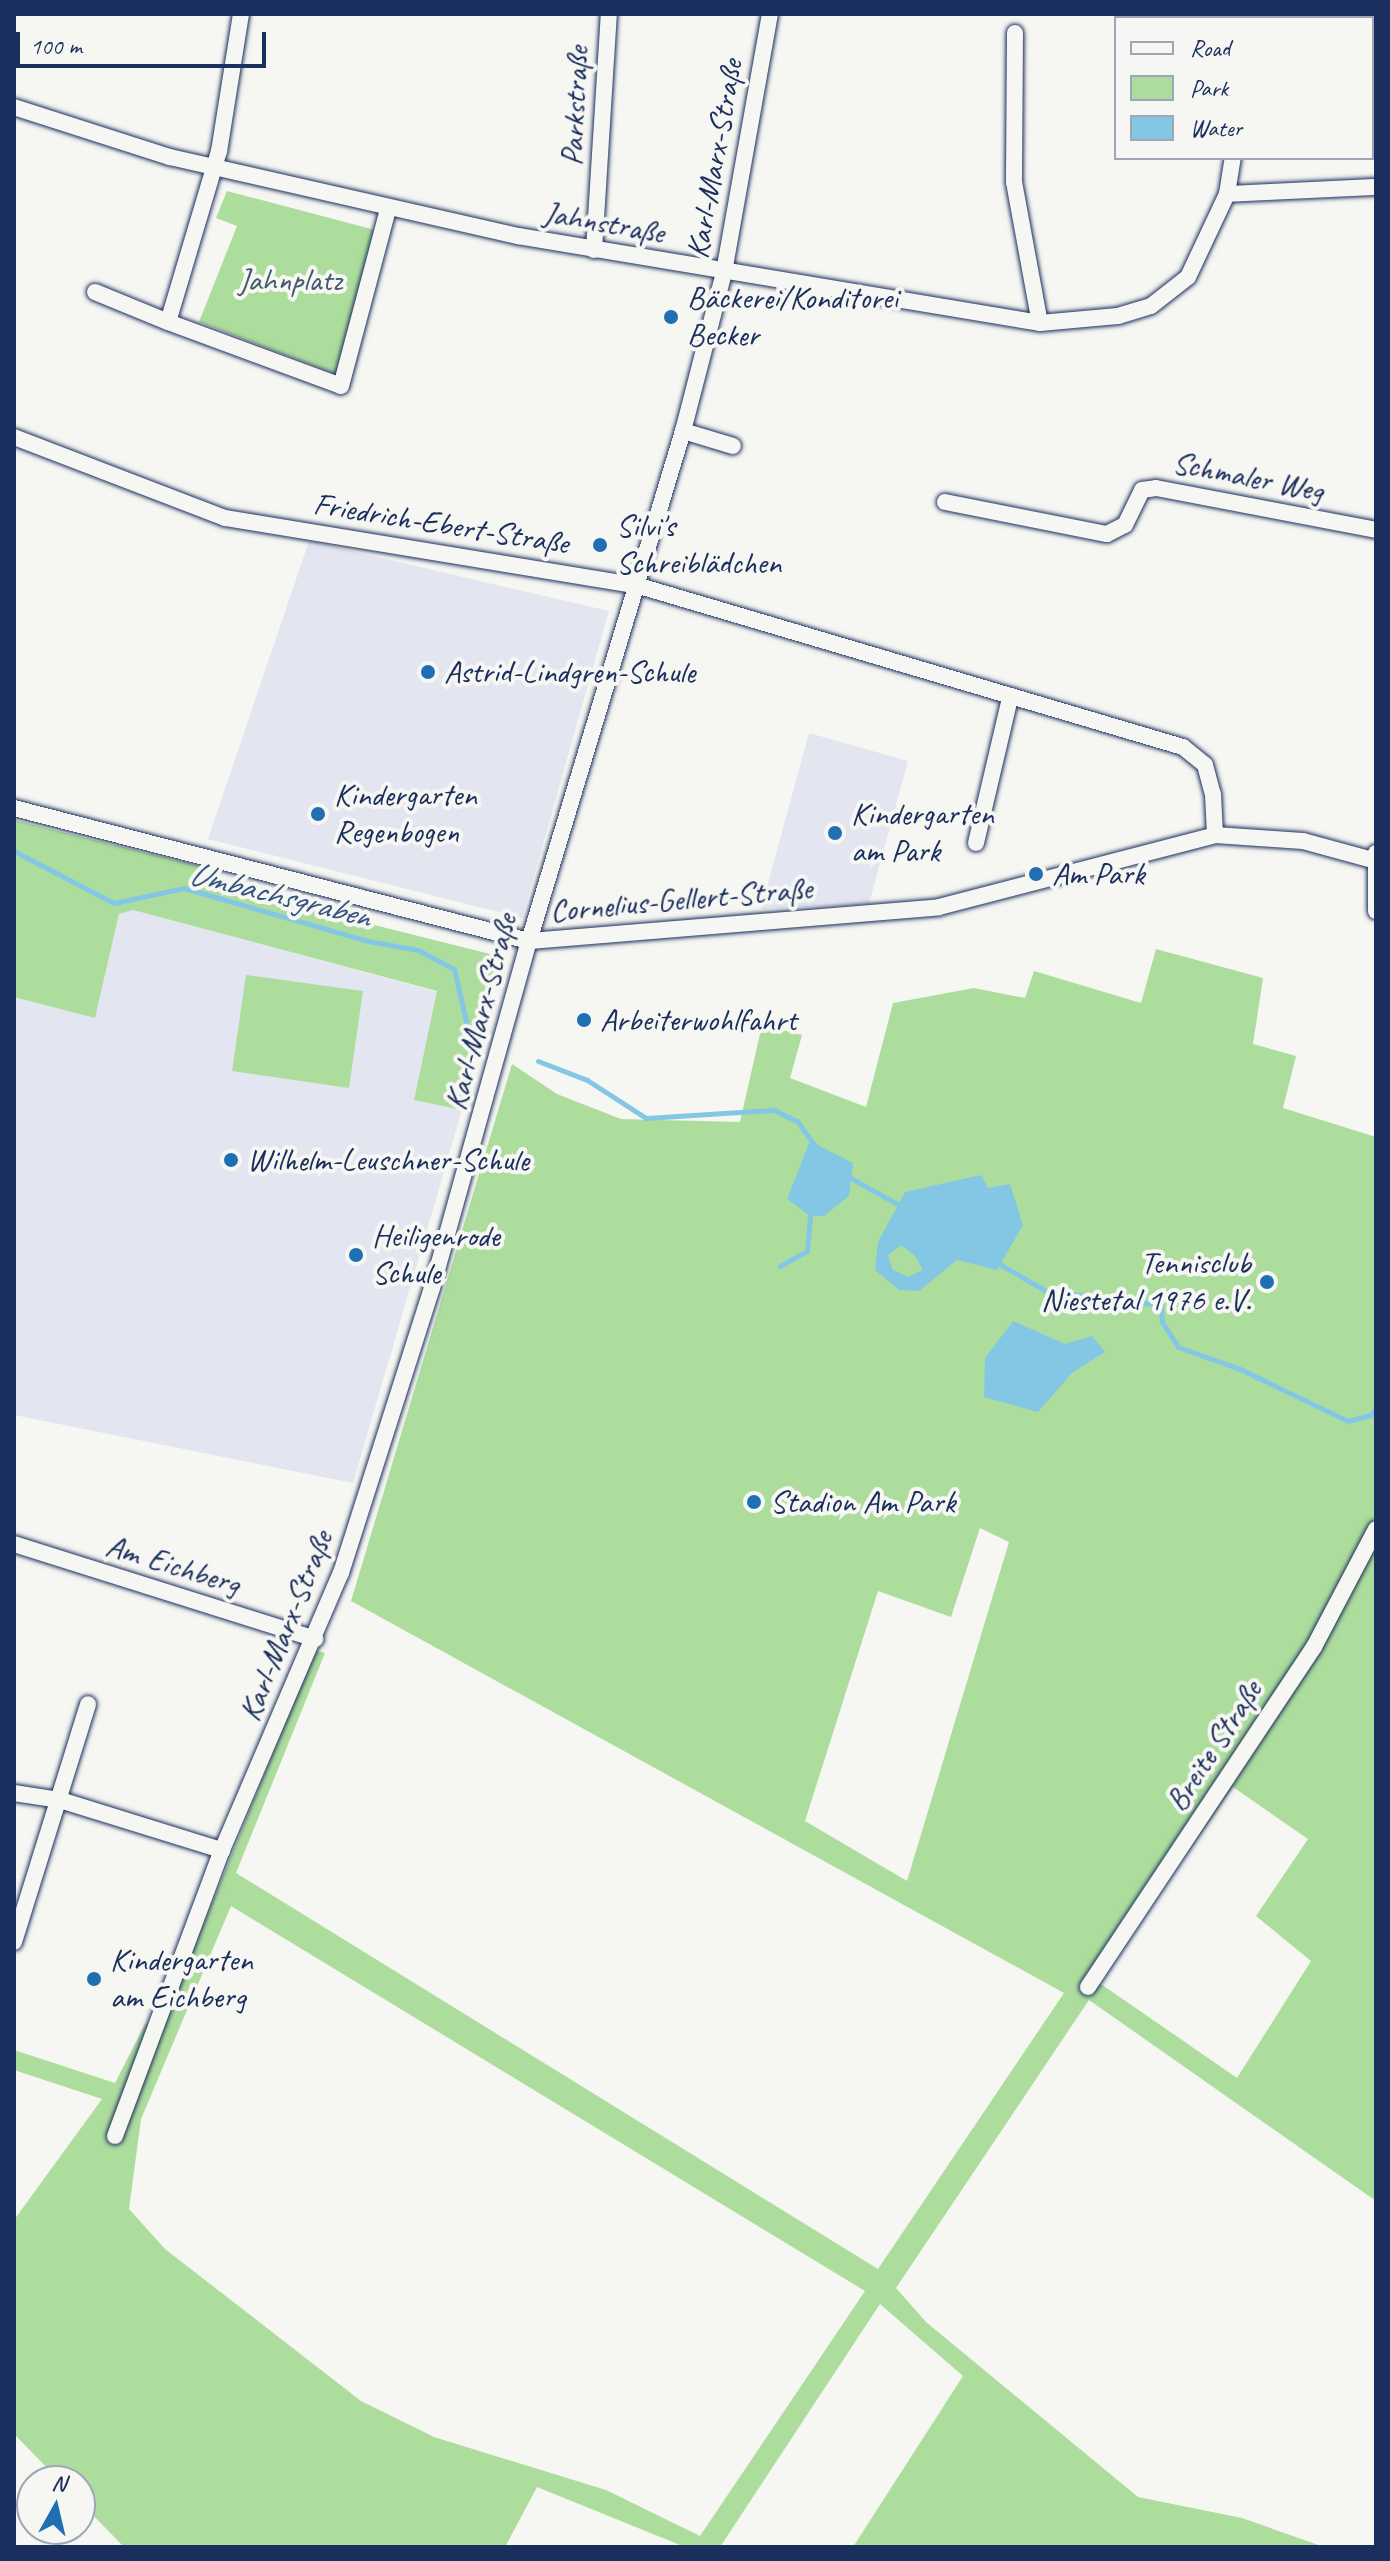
<!DOCTYPE html>
<meta charset="utf-8">
<style>
body{margin:0}
#map{position:relative;width:1390px;height:2561px;overflow:hidden;background:#f6f6f2;font-family:Caveat,sans-serif}
div>[style]{position:absolute}
.built>*{inset:0;background:#e3e6f1}
.green>*{inset:0;background:#addd9d}
.water>*{inset:0;background:#84c7e5}
.stream>*{height:5px;margin:-2.5px;padding:0 2.5px;transform-origin:2.5px;border-radius:2.5px;background:#84c7e5}
.roads{filter:drop-shadow(0 0 2px #1b2f5e) drop-shadow(0 0 2px #1b2f5e)}
.street>*{height:16px;margin:-8px;padding:0 8px;transform-origin:8px;border-radius:8px;background:#f6f6f2}
.dots>*{width:22px;height:22px;translate:-50% -50%;box-sizing:border-box;border:4px solid #f6f6f2;border-radius:50%}
span{translate:-50% -50%;white-space:nowrap;text-align:center;line-height:1.15;-webkit-text-stroke:8px #f6f6f2;paint-order:stroke}
.street-label{font-size:32px;color:#1b2f5e}
.park-label{font-size:32px;color:#405a6e}
.poi-label{font-size:32px;color:#1b2f5e}
.left{translate:0 -50%;text-align:left}
.right{translate:-100% -50%;text-align:right}
.water-label{font-size:34px;color:#355580;font-style:italic}
.frame{position:absolute;inset:0;border:16px solid #1b2f5e;pointer-events:none}
.legend{position:absolute;left:1114px;top:16px;width:260px;height:144px;box-sizing:border-box;background:#f6f6f2;border:2px solid #9ea6b7;margin:0;padding:10px 14px;list-style:none;font-size:24px;color:#1b2f5e}
.legend li{display:flex;align-items:center;gap:16px;height:40px}
.legend b{width:40px;border:2px solid #9ea6b7}
.north{position:absolute;left:16px;top:2465px;width:80px;height:80px;box-sizing:border-box;background:#f6f6f2;border:2px solid #9ea6b7;border-radius:50%;rotate:8deg;font-size:22px;font-weight:700;line-height:32px;text-align:center;color:#1b2f5e}
.north::after{content:'';display:block;margin:auto;width:28px;height:36px;background:#1f6fb2;clip-path:polygon(50% 0,100% 100%,50% 72%,0 100%)}
.scale{position:absolute;left:16px;top:32px;width:250px;height:36px;box-sizing:border-box;border:4px solid #1b2f5e;border-top:0;padding-left:10px;font-size:24px;line-height:28px;white-space:nowrap;color:#1b2f5e;-webkit-text-stroke:6px #f6f6f2;paint-order:stroke}
</style>
<div id="map">
<div class="built">
<i style="clip-path:polygon(309px 541px,609px 611px,522px 918px,208px 839px)"></i>
<i style="clip-path:polygon(809px 733px,908px 761px,869px 904px,761px 909px)"></i>
<i style="clip-path:polygon(133px 910px,438px 992px,414px 1099px,462px 1110px,353px 1483px,14px 1415px,14px 997px,95px 1017px,119px 914px)"></i>
</div>
<div class="green">
<i style="clip-path:polygon(227px 191px,375px 230px,336px 374px,199px 322px,237px 226px,216px 218px)"></i>
<i style="clip-path:polygon(14px 820px,199px 866px,195px 880px,502px 957px,462px 1110px,414px 1100px,437px 991px,133px 910px,119px 914px,95px 1018px,14px 997px)"></i>
<i style="clip-path:polygon(evenodd,1156px 949px,1263px 978px,1253px 1044px,1296px 1056px,1283px 1108px,1376px 1137px,1376px 2201px,1089px 2000px,896px 2288px,926px 2322px,1138px 2497px,1242px 2518px,1324px 2547px,853px 2547px,963px 2376px,880px 2304px,720px 2547px,685px 2547px,537px 2487px,505px 2547px,124px 2547px,80px 2502px,80px 2481px,60px 2481px,14px 2434px,14px 2220px,102px 2099px,14px 2070px,14px 2050px,115px 2083px,145px 2024px,167px 2014px,315px 1650px,325px 1653px,236px 1873px,878px 2269px,1064px 1993px,351px 1601px,512px 1064px,557px 1094px,621px 1119px,740px 1122px,762px 1025px,802px 1035px,790px 1078px,866px 1107px,893px 1003px,974px 988px,1025px 998px,1034px 971px,1141px 1003px,1156px 949px,980px 1528px,1009px 1542px,907px 1881px,805px 1821px,878px 1591px,951px 1617px,980px 1528px,1156px 949px,1233px 1787px,1308px 1839px,1256px 1916px,1311px 1961px,1237px 2078px,1098px 1982px,1233px 1787px,1156px 949px,231px 1906px,865px 2291px,700px 2536px,606px 2490px,434px 2437px,361px 2401px,165px 2249px,129px 2209px,141px 2119px,231px 1906px)"></i>
<i style="clip-path:polygon(246px 975px,363px 991px,349px 1088px,232px 1071px)"></i>
</div>
<div class="water">
<i style="clip-path:polygon(810px 1141px,853px 1163px,849px 1196px,824px 1216px,810px 1216px,787px 1199px)"></i>
<i style="clip-path:polygon(evenodd,981px 1175px,988px 1188px,1010px 1184px,1023px 1225px,997px 1270px,957px 1260px,919px 1291px,899px 1290px,875px 1270px,878px 1242px,905px 1192px,981px 1175px,901px 1245px,915px 1256px,923px 1270px,908px 1277px,893px 1270px,888px 1255px,901px 1245px)"></i>
<i style="clip-path:polygon(1013px 1321px,1065px 1344px,1092px 1336px,1105px 1352px,1072px 1373px,1038px 1412px,984px 1397px,985px 1358px)"></i>
</div>
<div class="stream">
<i style="left:14px;top:851px;width:113px;rotate:27.5deg"></i>
<i style="left:114px;top:903px;width:72px;rotate:-12.1deg"></i>
<i style="left:184px;top:888px;width:191px;rotate:16.1deg"></i>
<i style="left:368px;top:941px;width:51px;rotate:10.2deg"></i>
<i style="left:418px;top:950px;width:41px;rotate:27.8deg"></i>
<i style="left:454px;top:969px;width:89px;rotate:77.1deg"></i>
<i style="left:538px;top:1061px;width:53px;rotate:21.2deg"></i>
<i style="left:587px;top:1080px;width:70px;rotate:32.8deg"></i>
<i style="left:646px;top:1118px;width:128px;rotate:-3.6deg"></i>
<i style="left:774px;top:1110px;width:25px;rotate:26deg"></i>
<i style="left:797px;top:1121px;width:29px;rotate:54deg"></i>
<i style="left:847px;top:1176px;width:62px;rotate:29.1deg"></i>
<i style="left:996px;top:1262px;width:58px;rotate:30.1deg"></i>
<i style="left:1046px;top:1291px;width:116px;rotate:6.9deg"></i>
<i style="left:1161px;top:1305px;width:17px;rotate:87deg"></i>
<i style="left:1162px;top:1322px;width:30px;rotate:57deg"></i>
<i style="left:1178px;top:1347px;width:66px;rotate:19.5deg"></i>
<i style="left:1240px;top:1369px;width:120px;rotate:25.7deg"></i>
<i style="left:1348px;top:1421px;width:24px;rotate:-15deg"></i>
<i style="left:1371px;top:1415px;width:9px;rotate:-58deg"></i>
<i style="left:780px;top:1266px;width:31px;rotate:-29deg"></i>
<i style="left:807px;top:1251px;width:35px;rotate:-85deg"></i>
</div>
<div class="roads">
<div class="street">
<i style="left:241px;top:14px;width:139px;rotate:99.1deg"></i>
<i style="left:219px;top:151px;width:178px;rotate:106.6deg"></i>
<i style="left:168px;top:322px;width:184px;rotate:20.3deg"></i>
<i style="left:341px;top:386px;width:183px;rotate:-75.1deg"></i>
<i style="left:1229px;top:14px;width:4px;rotate:90deg"></i>
<i style="left:1015px;top:33px;width:149px;rotate:90.4deg"></i>
<i style="left:1014px;top:182px;width:143px;rotate:79.6deg"></i>
<i style="left:14px;top:107px;width:164px;rotate:17.8deg"></i>
<i style="left:170px;top:157px;width:357px;rotate:12.8deg"></i>
<i style="left:518px;top:236px;width:529px;rotate:9.46deg"></i>
<i style="left:1040px;top:323px;width:78px;rotate:-5.1deg"></i>
<i style="left:1118px;top:316px;width:34px;rotate:-17deg"></i>
<i style="left:1151px;top:306px;width:47px;rotate:-38.1deg"></i>
<i style="left:1188px;top:277px;width:92px;rotate:-64.8deg"></i>
<i style="left:1227px;top:194px;width:36px;rotate:-81deg"></i>
<i style="left:1227px;top:194px;width:149px;rotate:-2.7deg"></i>
<i style="left:594px;top:250px;width:236px;rotate:-86.4deg"></i>
<i style="left:95px;top:292px;width:79px;rotate:22.3deg"></i>
<i style="left:683px;top:431px;width:52px;rotate:16.7deg"></i>
<i style="left:14px;top:437px;width:226px;rotate:21deg"></i>
<i style="left:225px;top:518px;width:416px;rotate:9.3deg"></i>
<i style="left:636px;top:585px;width:570px;rotate:16.5deg"></i>
<i style="left:1183px;top:747px;width:28px;rotate:39deg"></i>
<i style="left:1205px;top:765px;width:30px;rotate:75deg"></i>
<i style="left:1213px;top:794px;width:41px;rotate:87.2deg"></i>
<i style="left:945px;top:502px;width:165px;rotate:11.2deg"></i>
<i style="left:1107px;top:534px;width:20px;rotate:-27deg"></i>
<i style="left:1125px;top:525px;width:39px;rotate:-64deg"></i>
<i style="left:1142px;top:490px;width:14px;rotate:-8deg"></i>
<i style="left:1156px;top:488px;width:224px;rotate:10.8deg"></i>
<i style="left:14px;top:808px;width:532px;rotate:14.48deg"></i>
<i style="left:529px;top:941px;width:411px;rotate:-4.7deg"></i>
<i style="left:939px;top:907px;width:285px;rotate:-14.6deg"></i>
<i style="left:1215px;top:835px;width:88px;rotate:3.9deg"></i>
<i style="left:1303px;top:841px;width:76px;rotate:15.3deg"></i>
<i style="left:976px;top:843px;width:149px;rotate:-76.8deg"></i>
<i style="left:1376px;top:853px;width:58px;rotate:90deg"></i>
<i style="left:14px;top:1544px;width:316px;rotate:17.5deg"></i>
<i style="left:14px;top:1793px;width:47px;rotate:8.7deg"></i>
<i style="left:60px;top:1800px;width:170px;rotate:17.2deg"></i>
<i style="left:14px;top:1942px;width:249px;rotate:-72.7deg"></i>
<i style="left:1088px;top:1987px;width:408px;rotate:-56.4deg"></i>
<i style="left:1314px;top:1647px;width:133px;rotate:-62.3deg"></i>
<i style="left:115px;top:2136px;width:305px;rotate:-69.5deg"></i>
<i style="left:222px;top:1850px;width:301px;rotate:-66.8deg"></i>
<i style="left:341px;top:1573px;width:299px;rotate:-72.3deg"></i>
<i style="left:432px;top:1288px;width:360px;rotate:-74.4deg"></i>
<i style="left:529px;top:941px;width:533px;rotate:-73.2deg"></i>
<i style="left:683px;top:431px;width:164px;rotate:-75.5deg"></i>
<i style="left:724px;top:272px;width:262px;rotate:-79.9deg"></i>
</div>
</div>
<div class="dots">
<i style="left:671px;top:317px;background:#1f6fb2"></i>
<i style="left:600px;top:545px;background:#1f6fb2"></i>
<i style="left:428px;top:672px;background:#1f6fb2"></i>
<i style="left:318px;top:814px;background:#1f6fb2"></i>
<i style="left:835px;top:833px;background:#1f6fb2"></i>
<i style="left:1036px;top:874px;background:#1f6fb2"></i>
<i style="left:584px;top:1020px;background:#1f6fb2"></i>
<i style="left:231px;top:1160px;background:#1f6fb2"></i>
<i style="left:356px;top:1255px;background:#1f6fb2"></i>
<i style="left:1267px;top:1282px;background:#1f6fb2"></i>
<i style="left:754px;top:1502px;background:#1f6fb2"></i>
<i style="left:94px;top:1979px;background:#1f6fb2"></i>
</div>
<div class="street-label">
<span style="left:575px;top:106px;rotate:-87deg">Parkstraße</span>
<span style="left:715px;top:159px;rotate:-80deg">Karl-Marx-Straße</span>
<span style="left:604px;top:223px;rotate:10deg">Jahnstraße</span>
<span style="left:1248px;top:477px;rotate:11deg">Schmaler Weg</span>
<span style="left:441px;top:524px;rotate:9deg">Friedrich-Ebert-Straße</span>
<span style="left:681px;top:900px;rotate:-5deg">Cornelius-Gellert-Straße</span>
<span style="left:481px;top:1012px;rotate:-75deg">Karl-Marx-Straße</span>
<span style="left:173px;top:1565px;rotate:17deg">Am Eichberg</span>
<span style="left:286px;top:1626px;rotate:-68deg">Karl-Marx-Straße</span>
<span style="left:1214px;top:1746px;rotate:-57deg">Breite Straße</span>
</div>
<div class="park-label">
<span style="left:290px;top:280px">Jahnplatz</span>
</div>
<div class="poi-label">
<span class="left" style="left:687px;top:317px">Bäckerei/Konditorei<br>Becker</span>
<span class="left" style="left:616px;top:545px">Silvi's<br>Schreiblädchen</span>
<span class="left" style="left:444px;top:672px">Astrid-Lindgren-Schule</span>
<span class="left" style="left:334px;top:814px">Kindergarten<br>Regenbogen</span>
<span class="left" style="left:851px;top:833px">Kindergarten<br>am Park</span>
<span class="left" style="left:1052px;top:874px">Am Park</span>
<span class="left" style="left:600px;top:1020px">Arbeiterwohlfahrt</span>
<span class="left" style="left:247px;top:1160px">Wilhelm-Leuschner-Schule</span>
<span class="left" style="left:372px;top:1255px">Heiligenrode<br>Schule</span>
<span class="right" style="left:1251px;top:1282px">Tennisclub<br>Niestetal 1976 e.V.</span>
<span class="left" style="left:770px;top:1502px">Stadion Am Park</span>
<span class="left" style="left:110px;top:1979px">Kindergarten<br>am Eichberg</span>
</div>
<div class="water-label">
<span style="left:280px;top:894px;rotate:14deg">Umbachsgraben</span>
</div>
<div class="frame"></div>
<ul class="legend">
<li><b style="height:10px;background:#f6f6f2"></b>Road</li>
<li><b style="height:22px;background:#addd9d"></b>Park</li>
<li><b style="height:22px;background:#84c7e5"></b>Water</li>
</ul>
<div class="north">N</div>
<div class="scale">100 m</div>
</div>
